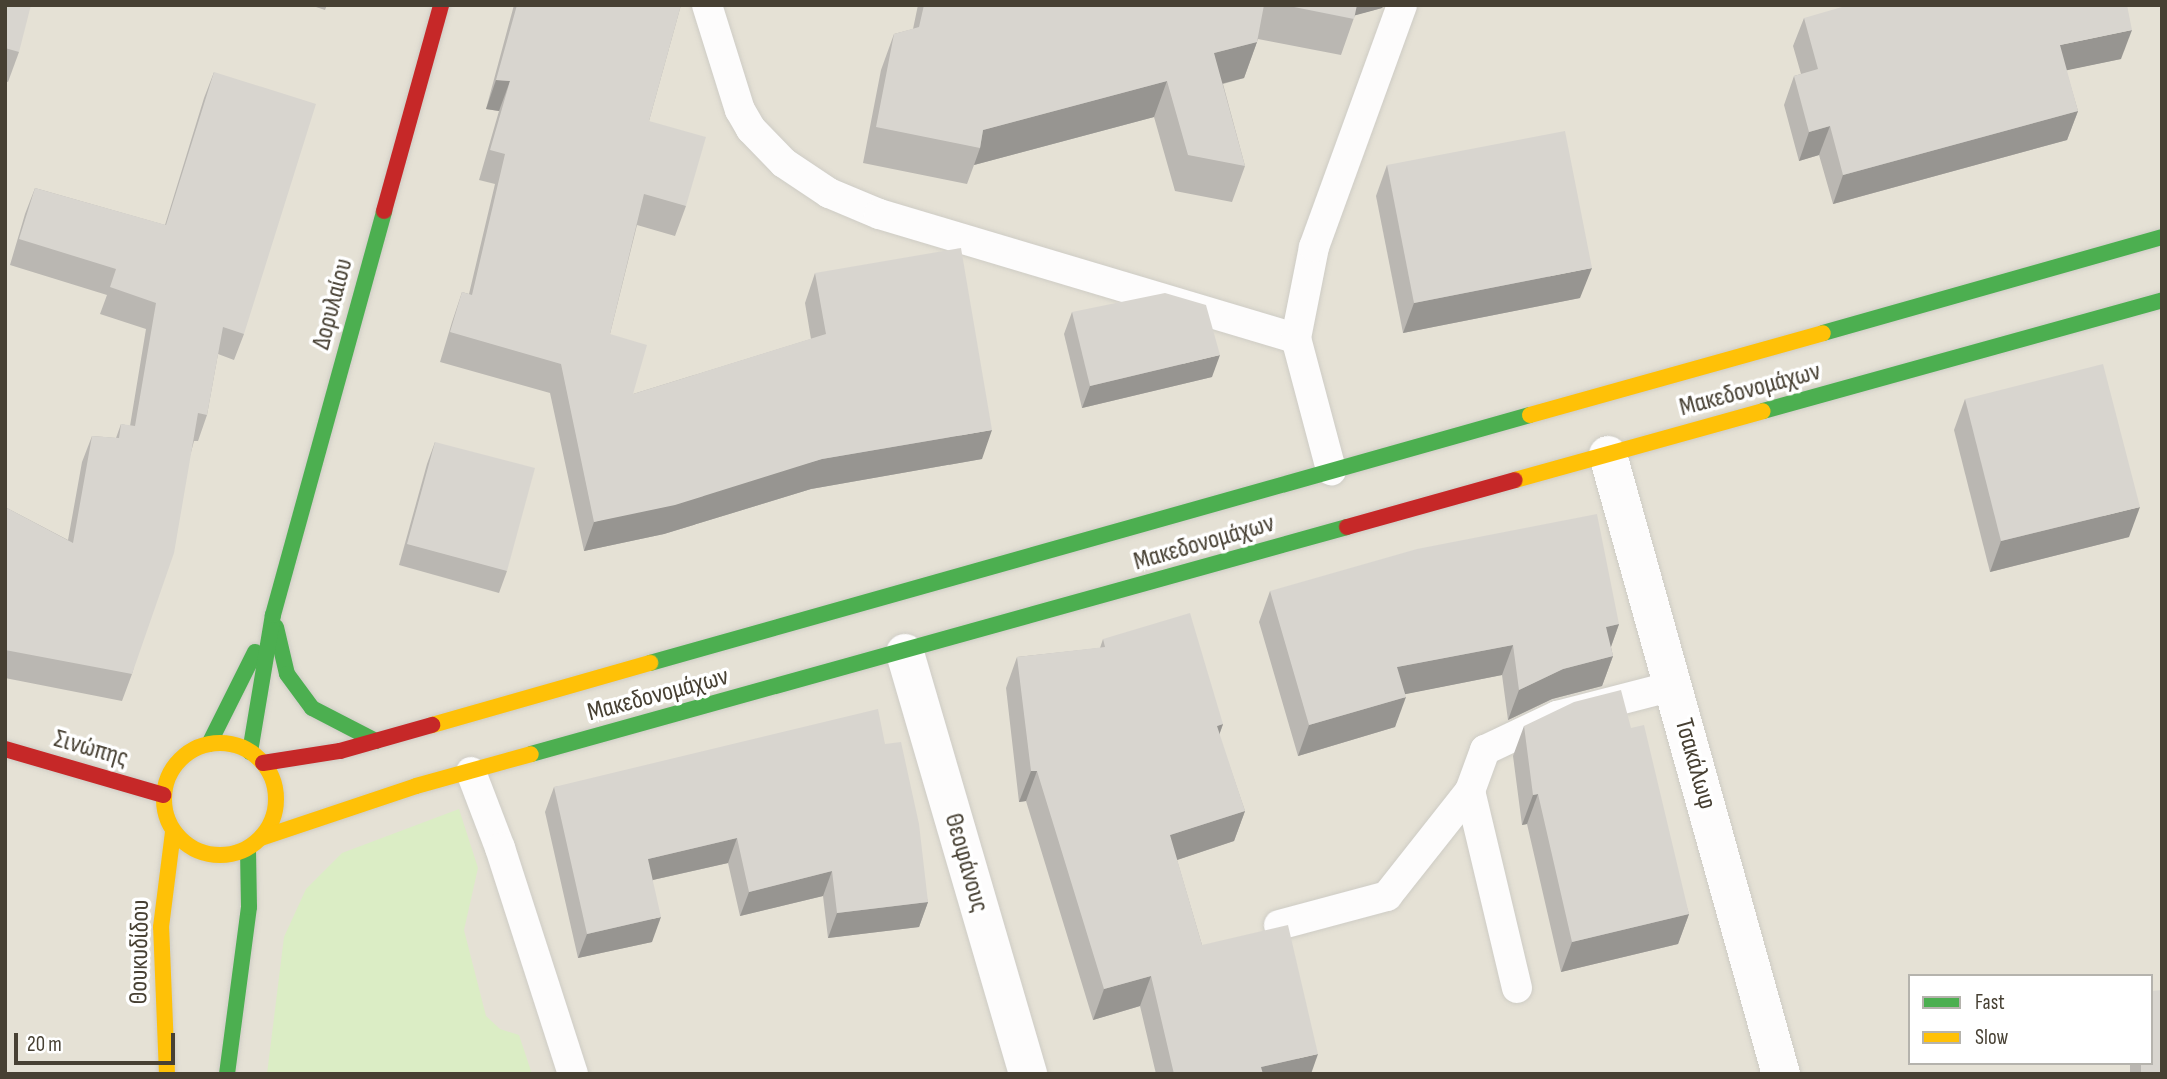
<!DOCTYPE html>
<meta charset="utf-8">
<style>
body{margin:0}
#map{position:relative;width:2167px;height:1079px;overflow:hidden;background:#f0eee8;font-family:"Sofia Sans Condensed",sans-serif}
div>[style]{position:absolute}
.residential>*{inset:0;background:#e5e1d5}
.green>*{inset:0;background:#dbedc5}
.roads{filter:drop-shadow(0 0 2px #ceccc5) drop-shadow(0 0 2px #ceccc5)}
.lane>*{height:30px;margin:-15px;padding:0 15px;transform-origin:15px;border-radius:15px;background:#fdfcfc}
.street>*{height:38px;margin:-19px;padding:0 19px;transform-origin:19px;border-radius:19px;background:#fdfcfc}
.fast>*{height:16px;margin:-8px;padding:0 8px;transform-origin:8px;border-radius:8px;background:#4caf50}
.slow>*{height:16px;margin:-8px;padding:0 8px;transform-origin:8px;border-radius:8px;background:#ffc107}
.slow>.ring{margin:-8px;padding:0;box-sizing:content-box;background:none;border:16px solid #ffc107;border-radius:50%}
.jam>*{height:16px;margin:-8px;padding:0 8px;transform-origin:8px;border-radius:8px;background:#c62828}
.wall>*{inset:0;background:#bab7b2}
.shaded-wall>*{inset:0;background:#979591}
.building>*{inset:0;background:#d8d5cf}
span{translate:-50% -50%;white-space:nowrap;text-align:center;line-height:1.15;-webkit-text-stroke:7px #fff;paint-order:stroke}
.street-label{font-size:26px;color:#474033}
.frame{position:absolute;inset:0;border:7px solid #474033;pointer-events:none}
.legend{position:absolute;left:1908px;top:974px;width:245px;height:91px;box-sizing:border-box;background:#fff;border:2px solid #b5b3ad;margin:0;padding:9px 12px;list-style:none;font-size:21px;color:#474033}
.legend li{display:flex;align-items:center;gap:14px;height:35px}
.legend b{width:35px;border:2px solid #b5b3ad}
.scale{position:absolute;left:14px;top:1033px;width:161px;height:32px;box-sizing:border-box;border:4px solid #474033;border-top:0;padding-left:9px;font-size:21px;line-height:24px;white-space:nowrap;color:#474033;-webkit-text-stroke:5px #fff;paint-order:stroke}
</style>
<div id="map">
<div class="residential">
<i style="clip-path:polygon(evenodd,5px 5px,2162px 5px,2162px 1074px,5px 1074px,5px 5px,1910px 976px,2151px 976px,2151px 1063px,1910px 1063px,1910px 976px)"></i>
</div>
<div class="green">
<i style="clip-path:polygon(459px 809px,478px 868px,464px 930px,486px 1016px,500px 1029px,519px 1035px,532px 1074px,267px 1074px,284px 937px,306px 889px,342px 853px)"></i>
</div>
<div class="roads">
<div class="lane">
<i style="left:707px;top:5px;width:110px;rotate:72.6deg"></i>
<i style="left:740px;top:110px;width:22px;rotate:60deg"></i>
<i style="left:751px;top:129px;width:47px;rotate:45.9deg"></i>
<i style="left:784px;top:163px;width:54px;rotate:33.7deg"></i>
<i style="left:829px;top:193px;width:54px;rotate:22.8deg"></i>
<i style="left:879px;top:214px;width:435px;rotate:16.6deg"></i>
<i style="left:1296px;top:338px;width:137px;rotate:75.1deg"></i>
<i style="left:1296px;top:338px;width:93px;rotate:-78.8deg"></i>
<i style="left:1314px;top:247px;width:258px;rotate:-70deg"></i>
<i style="left:471px;top:772px;width:81px;rotate:69.1deg"></i>
<i style="left:500px;top:848px;width:237px;rotate:72.1deg"></i>
<i style="left:1279px;top:925px;width:112px;rotate:-15deg"></i>
<i style="left:1387px;top:896px;width:134px;rotate:-51.7deg"></i>
<i style="left:1517px;top:988px;width:203px;rotate:-103.4deg"></i>
<i style="left:1470px;top:791px;width:44px;rotate:-69.9deg"></i>
<i style="left:1485px;top:750px;width:80px;rotate:-25.3deg"></i>
<i style="left:1557px;top:716px;width:120px;rotate:-14.5deg"></i>
</div>
<div class="street">
<i style="left:1608px;top:455px;width:643px;rotate:74.39deg"></i>
<i style="left:905px;top:653px;width:439px;rotate:73.7deg"></i>
</div>
<div class="fast">
<i style="left:1823px;top:333px;width:352px;rotate:-15.8deg"></i>
<i style="left:1763px;top:411px;width:414px;rotate:-15.5deg"></i>
<i style="left:276px;top:627px;width:48px;rotate:76.8deg"></i>
<i style="left:287px;top:674px;width:42px;rotate:53.7deg"></i>
<i style="left:312px;top:708px;width:72px;rotate:27.3deg"></i>
<i style="left:650px;top:663px;width:914px;rotate:-15.74deg"></i>
<i style="left:209px;top:744px;width:103px;rotate:-63.4deg"></i>
<i style="left:250px;top:752px;width:139px;rotate:-80.5deg"></i>
<i style="left:273px;top:615px;width:419px;rotate:-74.6deg"></i>
<i style="left:531px;top:754px;width:847px;rotate:-15.55deg"></i>
<i style="left:227px;top:1074px;width:168px;rotate:-82.5deg"></i>
<i style="left:249px;top:907px;width:58px;rotate:-91deg"></i>
</div>
<div class="slow">
<i style="left:1530px;top:415px;width:304px;rotate:-15.6deg"></i>
<i style="left:1515px;top:480px;width:257px;rotate:-15.5deg"></i>
<i style="left:432px;top:725px;width:227px;rotate:-15.9deg"></i>
<i class="ring" style="left:164px;top:743px;width:96px;height:96px"></i>
<i style="left:261px;top:838px;width:163px;rotate:-18.5deg"></i>
<i style="left:416px;top:786px;width:119px;rotate:-15.5deg"></i>
<i style="left:167px;top:1074px;width:147px;rotate:-92.3deg"></i>
<i style="left:161px;top:927px;width:96px;rotate:-82.8deg"></i>
</div>
<div class="jam">
<i style="left:384px;top:211px;width:214px;rotate:-74.5deg"></i>
<i style="left:1347px;top:527px;width:174px;rotate:-15.6deg"></i>
<i style="left:5px;top:749px;width:165px;rotate:16.2deg"></i>
<i style="left:263px;top:763px;width:78px;rotate:-8.9deg"></i>
<i style="left:340px;top:751px;width:96px;rotate:-15.8deg"></i>
</div>
</div>
<div class="wall">
<i style="clip-path:polygon(5px 5px,19px 52px,8px 82px,5px 81px)"></i>
<i style="clip-path:polygon(310px 5px,327px 5px,325px 10px)"></i>
<i style="clip-path:polygon(514px 5px,681px 5px,649px 121px,686px 206px,675px 236px,637px 225px,610px 334px,633px 394px,811px 339px,805px 303px,815px 273px,982px 459px,811px 489px,664px 534px,584px 551px,550px 393px,440px 362px,452px 322px,462px 292px,469px 294px,495px 184px,479px 180px,499px 111px,486px 109px)"></i>
<i style="clip-path:polygon(918px 5px,1384px 5px,1382px 8px,1355px 15px,1341px 55px,1258px 39px,1244px 78px,1223px 84px,1245px 166px,1232px 202px,1175px 191px,1154px 117px,974px 165px,967px 184px,863px 163px,881px 70px,894px 34px,913px 29px)"></i>
<i style="clip-path:polygon(1804px 18px,2121px 59px,2066px 70px,2078px 111px,2067px 140px,1833px 204px,1819px 155px,1799px 161px,1784px 105px,1794px 76px,1801px 74px,1793px 46px)"></i>
<i style="clip-path:polygon(214px 72px,244px 334px,234px 360px,218px 354px,207px 415px,198px 441px,194px 441px,132px 674px,122px 701px,5px 678px,5px 507px,68px 540px,82px 462px,92px 436px,116px 438px,121px 424px,130px 426px,146px 329px,100px 314px,107px 295px,10px 265px,25px 214px,35px 188px,165px 225px,204px 98px)"></i>
<i style="clip-path:polygon(1387px 165px,1580px 298px,1403px 333px,1376px 196px)"></i>
<i style="clip-path:polygon(1072px 312px,1212px 377px,1082px 408px,1064px 334px)"></i>
<i style="clip-path:polygon(1965px 399px,2129px 537px,1990px 572px,1954px 430px)"></i>
<i style="clip-path:polygon(435px 442px,507px 571px,499px 593px,399px 565px,427px 464px)"></i>
<i style="clip-path:polygon(1270px 591px,1619px 624px,1611px 647px,1613px 656px,1602px 686px,1552px 699px,1508px 720px,1502px 675px,1405px 694px,1395px 727px,1298px 756px,1259px 622px)"></i>
<i style="clip-path:polygon(1103px 639px,1223px 724px,1219px 735px,1245px 811px,1234px 841px,1177px 860px,1202px 945px,1311px 1074px,1156px 1074px,1140px 1006px,1093px 1020px,1026px 801px,1019px 802px,1006px 688px,1017px 657px,1100px 648px)"></i>
<i style="clip-path:polygon(1524px 726px,1631px 728px,1689px 914px,1678px 944px,1561px 972px,1527px 824px,1522px 825px,1513px 756px)"></i>
<i style="clip-path:polygon(885px 744px,928px 902px,919px 927px,828px 938px,823px 896px,740px 916px,728px 863px,653px 880px,652px 942px,578px 958px,545px 812px,554px 787px)"></i>
<i style="clip-path:polygon(2130px 1063px,2151px 1063px,2162px 1074px,2130px 1074px)"></i>
</div>
<div class="shaded-wall">
<i style="clip-path:polygon(1353px 5px,1384px 5px,1382px 8px,1349px 17px)"></i>
<i style="clip-path:polygon(2132px 30px,2121px 59px,2049px 74px,2060px 45px)"></i>
<i style="clip-path:polygon(1257px 42px,1244px 78px,1201px 89px,1214px 53px)"></i>
<i style="clip-path:polygon(496px 80px,510px 81px,499px 111px,486px 109px)"></i>
<i style="clip-path:polygon(1167px 81px,1154px 117px,974px 165px,980px 148px,983px 130px)"></i>
<i style="clip-path:polygon(2078px 111px,2067px 140px,1833px 204px,1843px 175px)"></i>
<i style="clip-path:polygon(1830px 126px,1819px 155px,1799px 161px,1809px 132px)"></i>
<i style="clip-path:polygon(1592px 268px,1580px 298px,1403px 333px,1414px 303px)"></i>
<i style="clip-path:polygon(1220px 355px,1212px 377px,1082px 408px,1090px 386px)"></i>
<i style="clip-path:polygon(992px 430px,982px 459px,811px 489px,664px 534px,584px 551px,594px 522px,822px 459px)"></i>
<i style="clip-path:polygon(2140px 507px,2129px 537px,1990px 572px,2001px 541px)"></i>
<i style="clip-path:polygon(1619px 624px,1608px 655px,1606px 627px)"></i>
<i style="clip-path:polygon(1513px 645px,1502px 675px,1386px 698px,1397px 667px)"></i>
<i style="clip-path:polygon(1613px 656px,1602px 686px,1552px 699px,1508px 720px,1519px 690px,1563px 669px)"></i>
<i style="clip-path:polygon(1406px 697px,1395px 727px,1298px 756px,1309px 725px)"></i>
<i style="clip-path:polygon(1223px 724px,1212px 755px,1217px 726px)"></i>
<i style="clip-path:polygon(1031px 771px,1037px 771px,1026px 801px,1019px 802px)"></i>
<i style="clip-path:polygon(1538px 794px,1527px 824px,1522px 825px,1533px 795px)"></i>
<i style="clip-path:polygon(1245px 811px,1234px 841px,1159px 866px,1170px 835px)"></i>
<i style="clip-path:polygon(737px 838px,728px 863px,639px 883px,648px 859px)"></i>
<i style="clip-path:polygon(832px 871px,823px 896px,740px 916px,749px 892px)"></i>
<i style="clip-path:polygon(928px 902px,919px 927px,828px 938px,837px 913px)"></i>
<i style="clip-path:polygon(1689px 914px,1678px 944px,1561px 972px,1572px 942px)"></i>
<i style="clip-path:polygon(661px 917px,652px 942px,578px 958px,587px 934px)"></i>
<i style="clip-path:polygon(1151px 976px,1140px 1006px,1093px 1020px,1104px 989px)"></i>
<i style="clip-path:polygon(1318px 1054px,1311px 1074px,1259px 1074px,1261px 1067px)"></i>
</div>
<div class="building">
<i style="clip-path:polygon(5px 5px,31px 5px,19px 52px,5px 48px)"></i>
<i style="clip-path:polygon(517px 5px,681px 5px,649px 121px,706px 137px,686px 206px,644px 194px,610px 334px,647px 345px,633px 394px,826px 334px,815px 273px,961px 248px,992px 430px,822px 459px,675px 505px,594px 522px,561px 364px,450px 332px,462px 292px,472px 295px,505px 154px,490px 150px,510px 81px,496px 80px)"></i>
<i style="clip-path:polygon(924px 5px,1264px 5px,1257px 42px,1214px 53px,1245px 166px,1188px 155px,1167px 81px,983px 130px,980px 148px,876px 127px,894px 34px,919px 27px)"></i>
<i style="clip-path:polygon(1284px 5px,1357px 5px,1354px 19px)"></i>
<i style="clip-path:polygon(1849px 5px,2127px 5px,2132px 30px,2060px 45px,2078px 111px,1843px 175px,1830px 126px,1809px 132px,1794px 76px,1818px 69px,1804px 18px)"></i>
<i style="clip-path:polygon(214px 72px,316px 104px,244px 334px,223px 327px,207px 415px,198px 413px,174px 553px,132px 674px,5px 650px,5px 507px,73px 543px,92px 436px,119px 438px,121px 424px,135px 426px,156px 303px,110px 287px,116px 269px,19px 239px,35px 188px,166px 225px)"></i>
<i style="clip-path:polygon(1565px 131px,1592px 268px,1414px 303px,1387px 165px)"></i>
<i style="clip-path:polygon(1165px 293px,1206px 305px,1220px 355px,1090px 386px,1072px 312px)"></i>
<i style="clip-path:polygon(2103px 364px,2140px 507px,2001px 541px,1965px 399px)"></i>
<i style="clip-path:polygon(435px 442px,535px 468px,507px 571px,407px 544px)"></i>
<i style="clip-path:polygon(1597px 514px,1619px 624px,1606px 627px,1613px 656px,1563px 669px,1519px 690px,1513px 645px,1397px 667px,1406px 697px,1309px 725px,1270px 591px,1417px 549px)"></i>
<i style="clip-path:polygon(1190px 613px,1223px 724px,1217px 726px,1245px 811px,1170px 835px,1202px 945px,1288px 925px,1318px 1054px,1261px 1067px,1263px 1074px,1174px 1074px,1151px 976px,1104px 989px,1037px 771px,1031px 771px,1017px 657px,1105px 647px,1103px 639px)"></i>
<i style="clip-path:polygon(1621px 690px,1631px 728px,1644px 725px,1689px 914px,1572px 942px,1538px 794px,1533px 795px,1524px 726px,1574px 702px)"></i>
<i style="clip-path:polygon(878px 709px,885px 744px,901px 742px,919px 824px,928px 902px,837px 913px,832px 871px,749px 892px,737px 838px,648px 859px,661px 917px,587px 934px,554px 787px)"></i>
<i style="clip-path:polygon(2162px 990px,2162px 1074px,2141px 1074px,2141px 1063px,2151px 1063px,2151px 991px)"></i>
</div>
<div class="street-label">
<span style="left:333px;top:304px;rotate:-75deg">Δορυλαίου</span>
<span style="left:1750px;top:390px;rotate:-15deg">Μακεδονομάχων</span>
<span style="left:1204px;top:543px;rotate:-16deg">Μακεδονομάχων</span>
<span style="left:658px;top:695px;rotate:-15deg">Μακεδονομάχων</span>
<span style="left:91px;top:749px;rotate:16deg">Σινώπης</span>
<span style="left:1695px;top:764px;rotate:74deg">Τσακάλωφ</span>
<span style="left:966px;top:863px;rotate:74deg">Θεοφάνους</span>
<span style="left:140px;top:952px;rotate:-89deg">Θουκυδίδου</span>
</div>
<div class="frame"></div>
<ul class="legend">
<li><b style="height:9px;background:#4caf50"></b>Fast</li>
<li><b style="height:9px;background:#ffc107"></b>Slow</li>
</ul>
<div class="scale">20 m</div>
</div>
